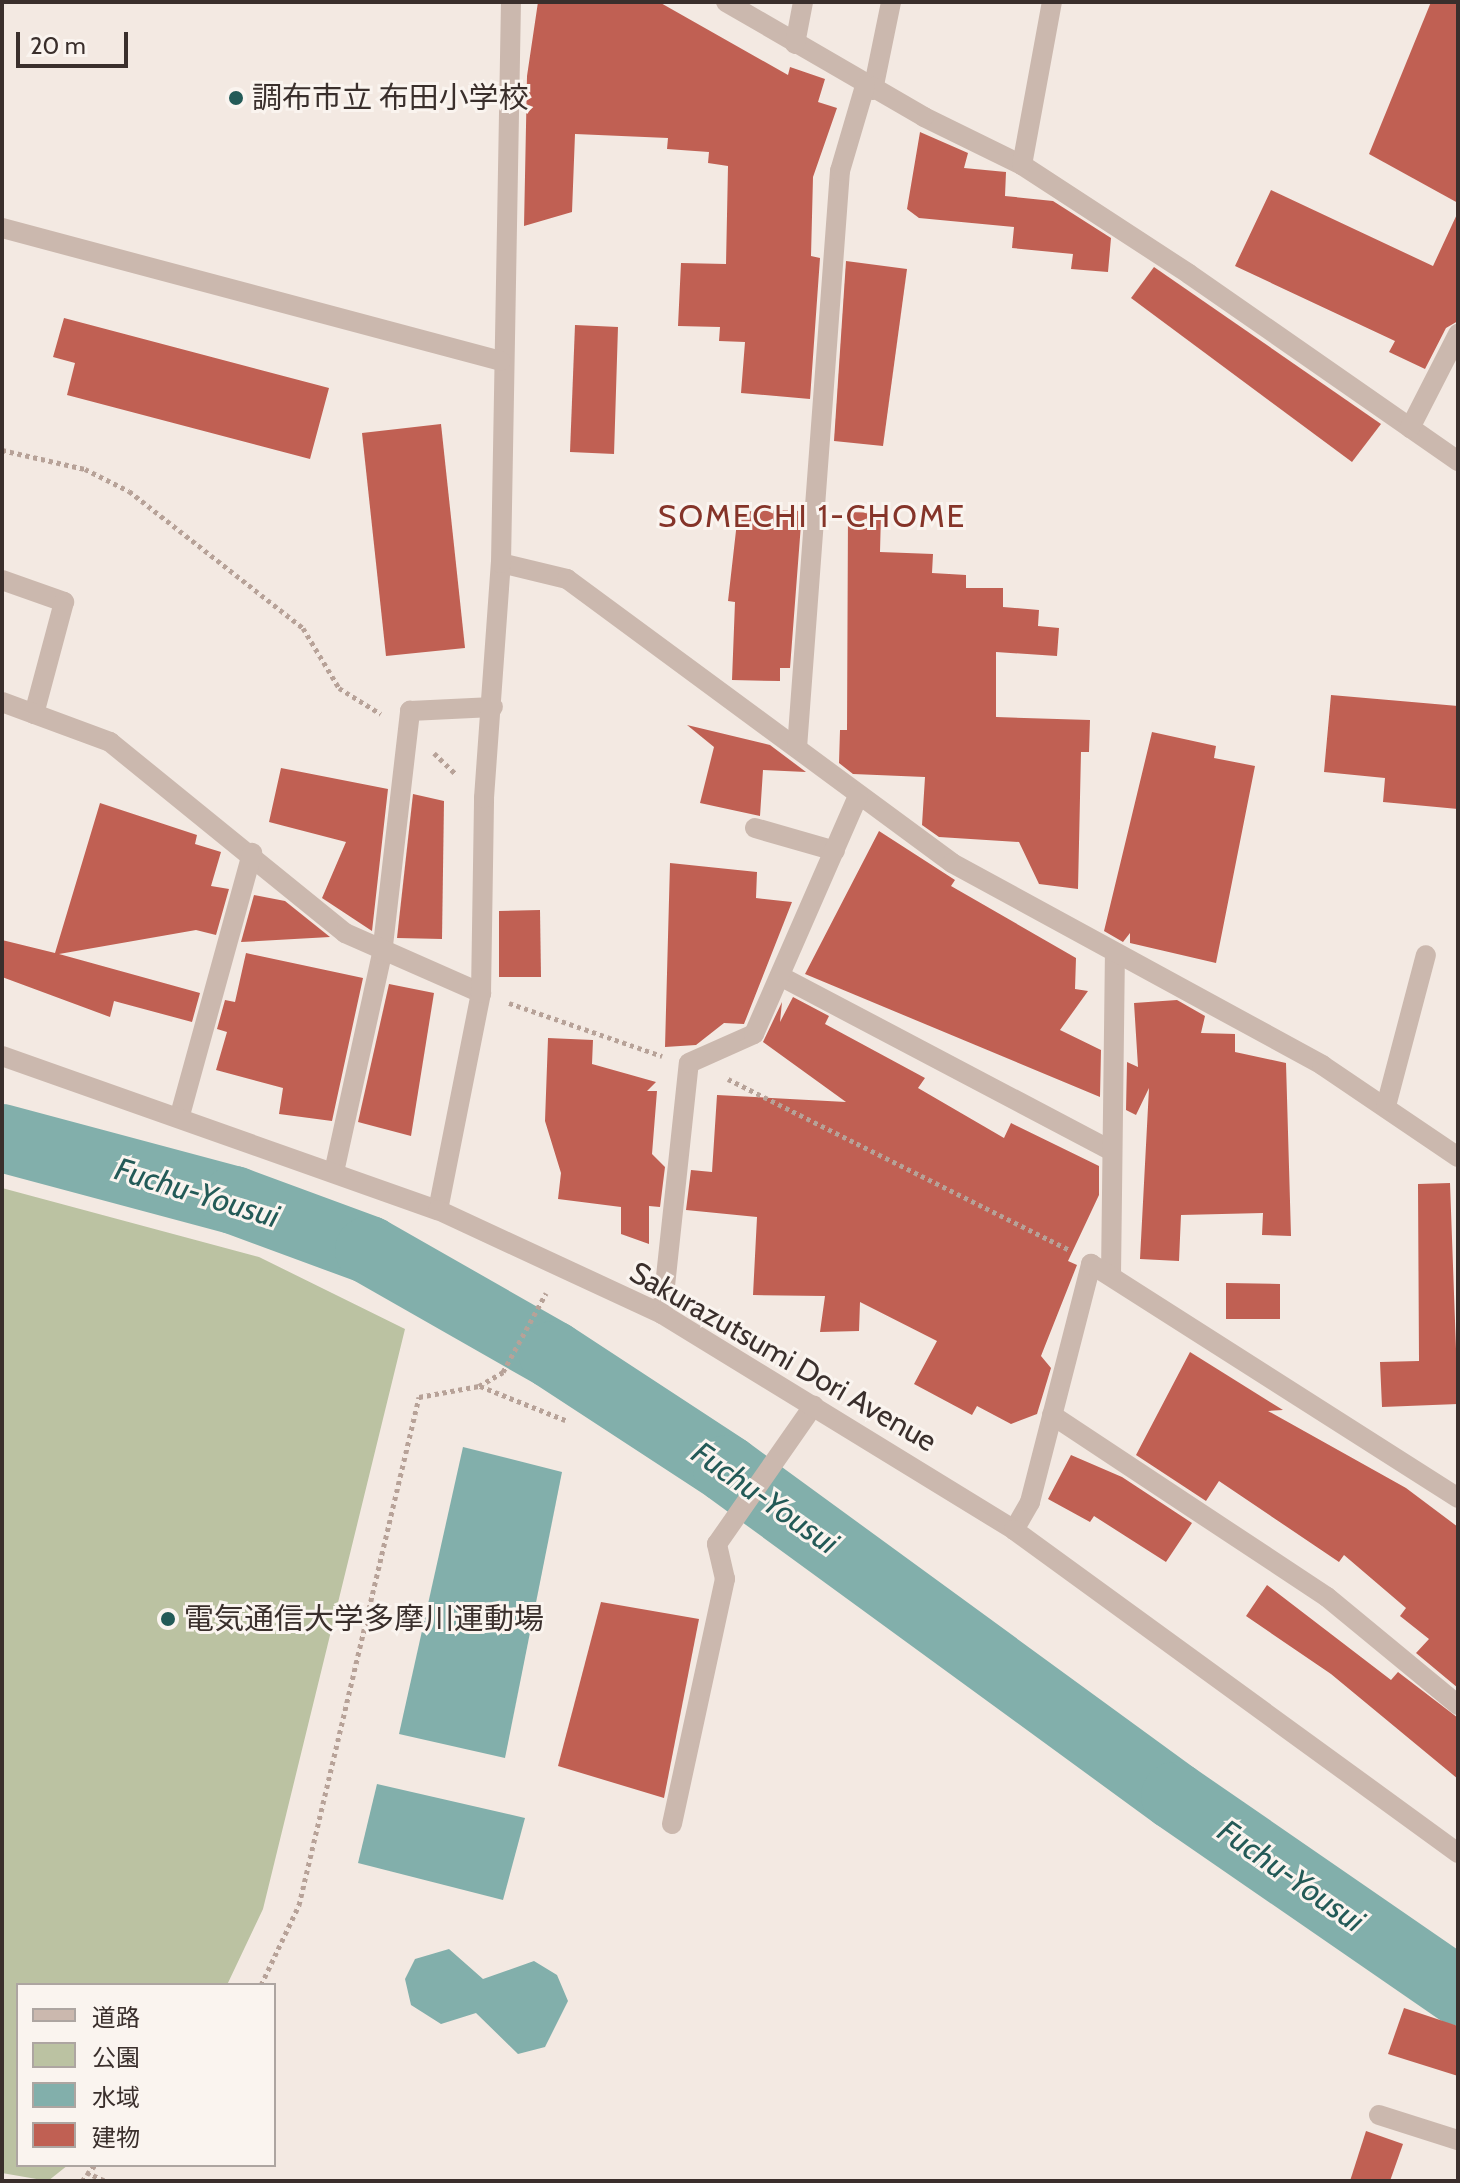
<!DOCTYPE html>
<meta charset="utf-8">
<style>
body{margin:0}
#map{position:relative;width:1460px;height:2183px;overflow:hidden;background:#f3e9e2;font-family:Cabin,"Noto Sans JP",sans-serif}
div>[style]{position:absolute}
.green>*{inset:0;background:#bbc2a2}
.water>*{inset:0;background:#82afab}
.river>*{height:68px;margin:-34px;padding:0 34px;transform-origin:34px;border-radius:34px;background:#82afab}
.building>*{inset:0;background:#c06053}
.path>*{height:5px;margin-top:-2.5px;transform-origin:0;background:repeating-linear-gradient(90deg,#b7a298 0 4px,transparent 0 8px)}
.service>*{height:20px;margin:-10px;padding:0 10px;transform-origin:10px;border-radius:10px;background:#cbb8ae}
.minor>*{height:20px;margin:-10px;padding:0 10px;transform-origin:10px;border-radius:10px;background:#cbb8ae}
.tertiary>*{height:20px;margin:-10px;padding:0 10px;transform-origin:10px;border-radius:10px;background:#cbb8ae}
.dots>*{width:22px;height:22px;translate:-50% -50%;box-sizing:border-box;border:4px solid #faf4ef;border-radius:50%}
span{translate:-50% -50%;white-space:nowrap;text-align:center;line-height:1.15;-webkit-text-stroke:6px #faf4ef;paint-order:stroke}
.poi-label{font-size:30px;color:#3a2f2c}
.left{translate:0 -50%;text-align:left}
.street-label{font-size:30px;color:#3a2f2c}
.neighbourhood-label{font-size:32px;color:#853429;letter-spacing:2px}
.water-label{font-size:32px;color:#235a57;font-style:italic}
.frame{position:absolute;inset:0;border:4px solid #3a2f2c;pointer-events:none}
.legend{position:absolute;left:16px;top:1983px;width:260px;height:184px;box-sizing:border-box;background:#faf4ef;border:2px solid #ada5a1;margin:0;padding:10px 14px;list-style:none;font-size:24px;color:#3a2f2c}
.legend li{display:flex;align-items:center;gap:16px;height:40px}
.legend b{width:40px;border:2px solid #ada5a1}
.scale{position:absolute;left:16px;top:32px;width:112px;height:36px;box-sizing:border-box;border:4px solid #3a2f2c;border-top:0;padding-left:10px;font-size:24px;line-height:28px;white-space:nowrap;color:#3a2f2c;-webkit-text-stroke:6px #faf4ef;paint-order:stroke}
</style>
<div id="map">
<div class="green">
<i style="clip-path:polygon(2px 1188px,259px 1257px,405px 1329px,263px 1909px,227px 1985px,18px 1985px,18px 2165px,68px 2165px,48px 2181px,2px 2173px)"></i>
</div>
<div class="water">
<i style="clip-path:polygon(463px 1447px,562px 1472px,505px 1758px,399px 1734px)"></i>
<i style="clip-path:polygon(377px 1784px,525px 1818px,503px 1900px,358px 1863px)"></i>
<i style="clip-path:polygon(449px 1949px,483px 1979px,534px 1961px,557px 1975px,568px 2001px,545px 2047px,518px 2054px,476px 2013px,441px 2024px,411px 2005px,405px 1979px,415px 1959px)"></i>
</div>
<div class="river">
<i style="left:2px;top:1138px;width:240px;rotate:15deg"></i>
<i style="left:234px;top:1200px;width:144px;rotate:20.3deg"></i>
<i style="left:369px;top:1250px;width:212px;rotate:29.7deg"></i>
<i style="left:553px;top:1355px;width:208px;rotate:33.2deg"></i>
<i style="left:727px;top:1469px;width:555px;rotate:36.13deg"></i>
<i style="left:1175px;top:1796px;width:344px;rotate:34.6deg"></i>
</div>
<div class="building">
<i style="clip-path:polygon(538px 2px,659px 2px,788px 75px,790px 67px,825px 79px,818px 102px,837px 108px,813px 177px,811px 256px,820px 258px,810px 399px,741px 393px,745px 342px,719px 341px,720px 327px,678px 326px,681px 263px,726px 264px,728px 166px,708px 163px,709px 152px,667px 149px,668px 138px,575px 134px,572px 212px,524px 226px,527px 76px)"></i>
<i style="clip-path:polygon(1431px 2px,1458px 2px,1458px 203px,1369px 154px)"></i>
<i style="clip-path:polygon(920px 132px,968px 153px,964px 168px,1006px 172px,1005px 196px,1053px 201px,1111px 238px,1108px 272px,1071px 269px,1073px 254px,1012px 248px,1014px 227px,919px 218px,907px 209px)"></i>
<i style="clip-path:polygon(1271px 190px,1433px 266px,1458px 212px,1458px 321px,1446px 328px,1425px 369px,1389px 352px,1395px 341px,1235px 266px)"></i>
<i style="clip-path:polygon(846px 261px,907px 269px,883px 446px,834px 441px)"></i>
<i style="clip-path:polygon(1154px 267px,1381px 424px,1352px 462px,1131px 298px)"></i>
<i style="clip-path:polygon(64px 318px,329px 388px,310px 459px,67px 395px,75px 363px,53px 357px)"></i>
<i style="clip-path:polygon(575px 325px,618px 327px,614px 454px,570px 452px)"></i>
<i style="clip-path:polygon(441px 424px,465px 648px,386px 656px,362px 433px)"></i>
<i style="clip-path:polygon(760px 510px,802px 511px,790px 668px,780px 668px,780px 681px,732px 680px,735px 602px,728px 601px,738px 513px)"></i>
<i style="clip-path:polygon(848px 512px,881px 513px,880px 552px,933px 554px,932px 573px,966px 575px,966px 588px,1003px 588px,1003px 607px,1039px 610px,1038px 626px,1059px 628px,1057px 656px,996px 652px,996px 717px,1090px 720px,1089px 752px,1081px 752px,1078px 889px,1039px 884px,1019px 842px,939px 837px,922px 825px,925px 777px,853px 774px,839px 763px,840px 730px,847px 730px)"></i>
<i style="clip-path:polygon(1331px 695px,1458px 706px,1458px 809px,1383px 802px,1385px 778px,1324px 772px)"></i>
<i style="clip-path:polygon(687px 725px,770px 745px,806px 772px,763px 770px,760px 816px,700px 803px,714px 747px)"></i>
<i style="clip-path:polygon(1152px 732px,1216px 746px,1214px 758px,1255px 766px,1216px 963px,1130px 943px,1130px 933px,1123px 942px,1104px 931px)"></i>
<i style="clip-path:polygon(281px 768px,388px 789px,372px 931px,322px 898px,346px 842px,269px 822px)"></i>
<i style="clip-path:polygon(413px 794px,444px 801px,442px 939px,397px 938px)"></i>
<i style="clip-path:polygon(100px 803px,197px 835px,195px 844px,221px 852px,211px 886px,229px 889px,216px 935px,196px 930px,59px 954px,200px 993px,192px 1022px,114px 1001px,110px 1017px,2px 977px,2px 940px,55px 953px)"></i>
<i style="clip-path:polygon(879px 831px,955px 880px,951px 886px,1076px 958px,1075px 989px,1088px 991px,1060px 1030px,1101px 1050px,1100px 1097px,805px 974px)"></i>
<i style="clip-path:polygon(670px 863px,757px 872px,756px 898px,792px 902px,744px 1024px,724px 1023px,696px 1045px,665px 1047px)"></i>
<i style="clip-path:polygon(254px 895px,285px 901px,330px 937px,241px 942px)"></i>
<i style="clip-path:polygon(540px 910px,541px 977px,499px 977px,499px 911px)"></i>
<i style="clip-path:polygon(246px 953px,363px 978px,332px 1121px,279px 1114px,283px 1088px,216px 1070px,227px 1032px,217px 1029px,225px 1000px,235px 1002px)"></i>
<i style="clip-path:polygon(389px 984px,434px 993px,411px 1136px,358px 1122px)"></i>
<i style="clip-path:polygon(793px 997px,829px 1016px,825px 1024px,925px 1078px,918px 1088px,1004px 1138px,1011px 1123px,1099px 1166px,1099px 1195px,1068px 1261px,1077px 1265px,1041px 1356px,1051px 1368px,1037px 1414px,1011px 1424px,977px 1406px,972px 1415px,914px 1384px,937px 1341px,860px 1302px,859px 1331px,820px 1332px,825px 1296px,753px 1295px,757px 1217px,686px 1210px,691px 1170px,712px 1172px,717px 1095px,846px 1102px,763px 1042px,782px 1002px,780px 1022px)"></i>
<i style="clip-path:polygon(1177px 1000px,1205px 1016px,1201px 1033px,1235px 1034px,1235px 1052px,1286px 1063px,1291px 1236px,1262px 1235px,1263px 1213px,1181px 1215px,1179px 1261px,1140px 1259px,1149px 1088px,1136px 1115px,1126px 1110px,1127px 1062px,1138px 1067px,1134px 1003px)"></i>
<i style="clip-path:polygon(548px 1038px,593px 1040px,592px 1064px,656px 1082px,647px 1091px,657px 1091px,652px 1154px,665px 1167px,660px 1207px,649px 1206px,649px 1244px,621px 1234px,621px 1207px,558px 1199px,561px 1173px,545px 1121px)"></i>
<i style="clip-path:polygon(1450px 1183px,1458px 1404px,1382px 1407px,1380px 1362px,1419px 1361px,1418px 1184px)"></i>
<i style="clip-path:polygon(1226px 1283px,1280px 1284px,1280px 1319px,1226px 1319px)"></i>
<i style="clip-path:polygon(1190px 1352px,1283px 1410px,1268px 1411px,1406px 1488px,1458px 1527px,1458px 1688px,1416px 1653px,1429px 1639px,1400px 1616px,1406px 1608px,1344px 1555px,1339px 1562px,1219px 1481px,1206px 1501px,1136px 1455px)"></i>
<i style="clip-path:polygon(1071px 1455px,1122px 1477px,1192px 1523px,1166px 1562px,1094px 1516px,1090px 1522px,1048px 1499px)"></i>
<i style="clip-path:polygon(1267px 1585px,1391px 1680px,1398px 1672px,1458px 1718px,1458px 1779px,1331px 1674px,1246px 1616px)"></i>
<i style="clip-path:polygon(601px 1602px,699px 1619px,664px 1798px,558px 1766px)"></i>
<i style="clip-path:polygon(1404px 2008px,1458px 2026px,1458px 2076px,1388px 2054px)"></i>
<i style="clip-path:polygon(1366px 2131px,1403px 2144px,1390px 2181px,1350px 2181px)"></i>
</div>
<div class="path">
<i style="left:2px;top:450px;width:85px;rotate:12.9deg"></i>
<i style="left:85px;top:469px;width:49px;rotate:26.6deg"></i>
<i style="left:129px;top:491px;width:221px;rotate:38.2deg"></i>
<i style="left:303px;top:628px;width:70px;rotate:59deg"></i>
<i style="left:339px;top:688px;width:49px;rotate:31.8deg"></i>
<i style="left:434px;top:753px;width:30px;rotate:44deg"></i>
<i style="left:509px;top:1003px;width:162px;rotate:19.1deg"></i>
<i style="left:728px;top:1079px;width:381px;rotate:26.6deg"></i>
<i style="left:480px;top:1386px;width:92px;rotate:21.8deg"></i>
<i style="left:261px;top:1985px;width:89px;rotate:-64.6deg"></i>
<i style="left:299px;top:1905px;width:522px;rotate:-76.71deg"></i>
<i style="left:419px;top:1397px;width:61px;rotate:-10.4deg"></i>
<i style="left:479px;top:1386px;width:28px;rotate:-30deg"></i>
<i style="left:503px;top:1372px;width:90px;rotate:-61.4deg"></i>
<i style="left:86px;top:2172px;width:21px;rotate:25deg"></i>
<i style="left:82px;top:2181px;width:21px;rotate:-51deg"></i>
</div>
<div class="service">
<i style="left:873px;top:90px;width:90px;rotate:-78.4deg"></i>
<i style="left:924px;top:117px;width:109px;rotate:26.1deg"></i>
<i style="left:1022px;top:165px;width:199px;rotate:33.1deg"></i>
<i style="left:1022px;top:165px;width:166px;rotate:-79.6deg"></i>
<i style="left:755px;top:828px;width:83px;rotate:16deg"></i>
<i style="left:780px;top:976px;width:375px;rotate:27.8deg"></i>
<i style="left:334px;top:1172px;width:223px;rotate:-77.6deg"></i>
<i style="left:382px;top:954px;width:245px;rotate:-83.4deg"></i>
<i style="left:410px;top:711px;width:83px;rotate:-2.8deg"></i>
<i style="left:1111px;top:1276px;width:318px;rotate:-89.3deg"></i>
<i style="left:1052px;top:1415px;width:330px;rotate:33.5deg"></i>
<i style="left:1327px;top:1597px;width:170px;rotate:39.5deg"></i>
<i style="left:672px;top:1824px;width:251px;rotate:-77.8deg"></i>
<i style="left:725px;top:1579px;width:36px;rotate:-103deg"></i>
<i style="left:717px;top:1544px;width:169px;rotate:-55.1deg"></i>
</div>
<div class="minor">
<i style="left:726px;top:2px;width:229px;rotate:30.1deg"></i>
<i style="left:795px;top:44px;width:43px;rotate:-79.2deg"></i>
<i style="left:1189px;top:274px;width:328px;rotate:34.8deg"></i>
<i style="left:1410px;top:428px;width:106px;rotate:-62.9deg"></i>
<i style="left:501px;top:563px;width:68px;rotate:13.6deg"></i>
<i style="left:567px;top:579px;width:478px;rotate:36.4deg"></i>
<i style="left:952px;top:863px;width:422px;rotate:28.6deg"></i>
<i style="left:1322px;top:1065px;width:164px;rotate:34.1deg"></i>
<i style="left:2px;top:580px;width:66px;rotate:19.5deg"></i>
<i style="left:64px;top:602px;width:116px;rotate:105deg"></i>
<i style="left:2px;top:702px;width:115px;rotate:20.3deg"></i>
<i style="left:110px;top:742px;width:303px;rotate:39.1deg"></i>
<i style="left:345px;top:933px;width:149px;rotate:23.8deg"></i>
<i style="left:797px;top:748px;width:579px;rotate:-85.74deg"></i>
<i style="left:840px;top:171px;width:89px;rotate:-73.6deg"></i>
<i style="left:1386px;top:1106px;width:156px;rotate:-75.2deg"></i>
<i style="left:180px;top:1115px;width:272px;rotate:-74.6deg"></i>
<i style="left:438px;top:1210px;width:221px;rotate:-78.8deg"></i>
<i style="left:481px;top:993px;width:195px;rotate:-89.1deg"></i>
<i style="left:484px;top:798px;width:236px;rotate:-85.9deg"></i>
<i style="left:501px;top:563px;width:561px;rotate:-88.98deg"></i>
<i style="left:662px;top:1314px;width:252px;rotate:-83.9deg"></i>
<i style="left:689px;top:1063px;width:71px;rotate:-24deg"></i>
<i style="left:754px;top:1034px;width:260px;rotate:-66.4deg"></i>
<i style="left:1014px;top:1530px;width:32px;rotate:-60deg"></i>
<i style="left:1030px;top:1502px;width:246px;rotate:-75.6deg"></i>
<i style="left:1091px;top:1264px;width:435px;rotate:32.5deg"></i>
<i style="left:1379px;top:2115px;width:83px;rotate:17.6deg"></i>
</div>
<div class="tertiary">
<i style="left:2px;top:228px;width:516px;rotate:14.92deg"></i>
<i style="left:2px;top:1056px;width:462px;rotate:19.5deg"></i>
<i style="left:438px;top:1210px;width:247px;rotate:24.9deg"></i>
<i style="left:662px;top:1314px;width:413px;rotate:31.5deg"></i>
<i style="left:1014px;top:1530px;width:549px;rotate:36.04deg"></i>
</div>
<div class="dots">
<i style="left:236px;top:98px;background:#235a57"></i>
<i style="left:168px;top:1619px;background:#235a57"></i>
</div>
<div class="poi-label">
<span class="left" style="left:252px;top:98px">調布市立 布田小学校</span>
<span class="left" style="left:184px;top:1619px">電気通信大学多摩川運動場</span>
</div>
<div class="street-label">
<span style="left:783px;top:1357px;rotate:30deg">Sakurazutsumi Dori Avenue</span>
</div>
<div class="neighbourhood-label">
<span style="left:812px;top:516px">SOMECHI 1-CHOME</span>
</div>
<div class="water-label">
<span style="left:197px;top:1193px;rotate:17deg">Fuchu-Yousui</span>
<span style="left:765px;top:1498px;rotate:35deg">Fuchu-Yousui</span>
<span style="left:1291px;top:1876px;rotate:35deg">Fuchu-Yousui</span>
</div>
<div class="frame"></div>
<ul class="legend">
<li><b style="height:10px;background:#cbb8ae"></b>道路</li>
<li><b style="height:22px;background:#bbc2a2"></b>公園</li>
<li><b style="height:22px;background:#82afab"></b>水域</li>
<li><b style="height:22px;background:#c06053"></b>建物</li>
</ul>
<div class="scale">20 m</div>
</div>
